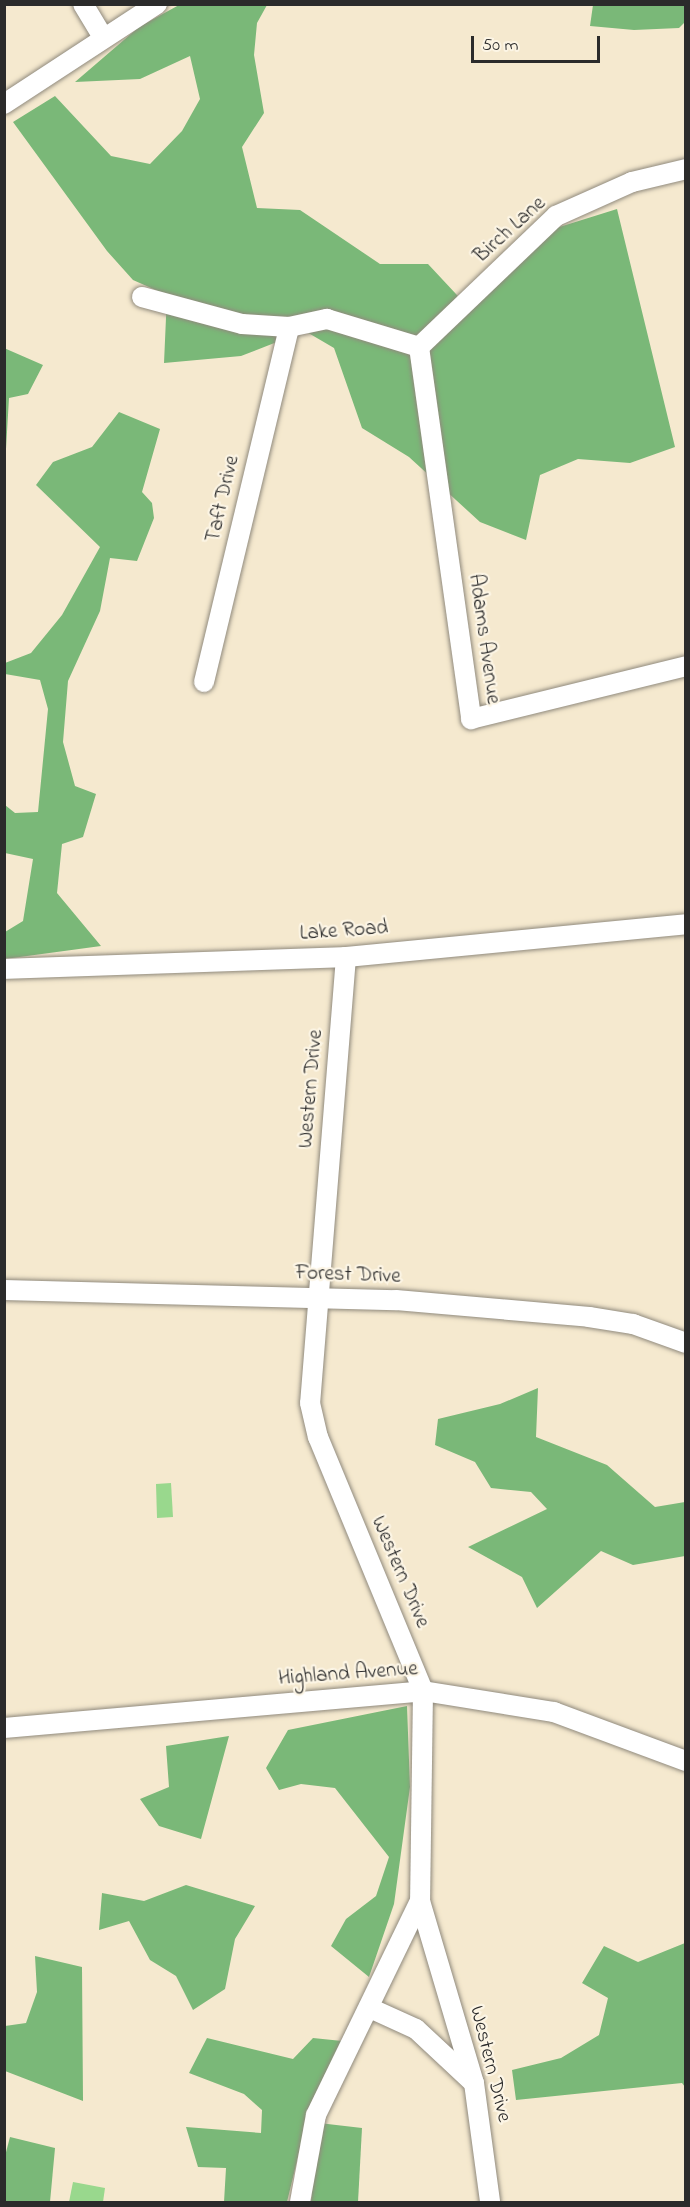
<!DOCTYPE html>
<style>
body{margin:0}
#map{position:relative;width:690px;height:2207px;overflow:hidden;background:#f5e9cf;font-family:"Indie Flower",sans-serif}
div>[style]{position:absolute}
.green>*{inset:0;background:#99d88d}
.forest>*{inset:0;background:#7ab878}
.roads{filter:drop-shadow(0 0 2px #908a7d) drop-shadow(0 0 2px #908a7d)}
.minor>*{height:20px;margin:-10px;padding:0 10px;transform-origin:10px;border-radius:10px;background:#fff}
span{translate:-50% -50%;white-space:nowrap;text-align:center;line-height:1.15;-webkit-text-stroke:4.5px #fcf5e5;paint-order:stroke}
.street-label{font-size:21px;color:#2b2b2b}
.frame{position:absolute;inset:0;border:6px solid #2b2b2b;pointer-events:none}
.scale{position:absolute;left:471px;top:36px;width:129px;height:27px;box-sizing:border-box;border:3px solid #2b2b2b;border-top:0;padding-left:8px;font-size:18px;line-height:21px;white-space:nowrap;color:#2b2b2b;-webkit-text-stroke:4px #fcf5e5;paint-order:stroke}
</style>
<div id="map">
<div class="green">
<i style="clip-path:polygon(171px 1483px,173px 1517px,157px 1518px,156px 1484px)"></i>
<i style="clip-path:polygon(73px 2182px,105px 2188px,103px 2202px,69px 2202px)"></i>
</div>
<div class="forest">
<i style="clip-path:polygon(179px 5px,267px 5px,257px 23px,254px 55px,264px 113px,242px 147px,257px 208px,300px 210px,380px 264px,428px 264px,470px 309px,553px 229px,617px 209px,675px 447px,630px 463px,578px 459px,540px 475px,526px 540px,480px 522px,409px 457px,362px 428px,334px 348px,305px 331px,241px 356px,164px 363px,167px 295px,133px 280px,107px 251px,13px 122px,55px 96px,111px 156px,150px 164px,182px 131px,200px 99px,190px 56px,140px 79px,75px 82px,139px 27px)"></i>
<i style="clip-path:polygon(593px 5px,685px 5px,685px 22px,679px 28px,634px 30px,590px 26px)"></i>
<i style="clip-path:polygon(4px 348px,43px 365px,28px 394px,9px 398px,5px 466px)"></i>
<i style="clip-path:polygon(119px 412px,160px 429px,142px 492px,152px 503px,154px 518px,137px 561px,110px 558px,100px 611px,68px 681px,63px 742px,75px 786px,96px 794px,83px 837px,62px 844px,57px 893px,101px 946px,5px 959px,5px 932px,23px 921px,33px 859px,5px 853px,5px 805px,15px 813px,38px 812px,48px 709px,40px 680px,5px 674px,5px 663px,31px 653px,62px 615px,100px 547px,36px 485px,53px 462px,92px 447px)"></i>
<i style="clip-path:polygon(538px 1388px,536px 1437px,607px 1465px,655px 1507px,685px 1502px,685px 1556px,633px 1565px,601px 1551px,537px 1608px,522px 1577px,468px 1547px,547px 1509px,531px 1492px,491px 1488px,475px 1462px,435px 1445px,438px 1419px,500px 1404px)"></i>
<i style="clip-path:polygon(407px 1706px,410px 1787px,394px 1904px,369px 1977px,331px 1946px,346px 1919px,376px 1896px,389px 1857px,335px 1788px,301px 1784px,279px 1790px,266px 1768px,288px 1730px)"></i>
<i style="clip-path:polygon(229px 1736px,201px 1839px,159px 1826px,140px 1799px,169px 1787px,166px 1746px)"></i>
<i style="clip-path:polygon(186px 1885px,255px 1906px,235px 1939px,225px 1989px,193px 2010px,176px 1976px,150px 1960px,129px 1921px,99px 1930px,102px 1893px,144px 1901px)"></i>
<i style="clip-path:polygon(685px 1943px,685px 2087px,682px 2083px,516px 2100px,512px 2070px,561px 2058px,599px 2035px,608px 1998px,582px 1983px,604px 1946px,638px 1962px)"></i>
<i style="clip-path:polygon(35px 1956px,82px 1967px,83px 2101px,5px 2071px,5px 2026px,26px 2023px,37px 1992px)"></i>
<i style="clip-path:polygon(207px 2038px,293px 2059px,313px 2038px,342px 2041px,311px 2103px,287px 2202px,224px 2202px,226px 2168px,198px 2167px,186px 2127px,261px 2133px,262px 2110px,244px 2094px,189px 2073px)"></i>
<i style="clip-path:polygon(319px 2123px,362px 2128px,358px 2202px,311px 2202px)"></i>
<i style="clip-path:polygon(10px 2137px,55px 2148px,50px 2202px,5px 2202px,5px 2156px)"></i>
</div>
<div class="roads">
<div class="minor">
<i style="left:83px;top:4px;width:39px;rotate:59deg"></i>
<i style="left:4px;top:104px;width:183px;rotate:-33.2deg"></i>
<i style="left:142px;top:297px;width:104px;rotate:15.1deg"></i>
<i style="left:242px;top:324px;width:47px;rotate:3.7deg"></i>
<i style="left:289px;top:327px;width:39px;rotate:-12deg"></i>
<i style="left:327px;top:319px;width:96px;rotate:16.9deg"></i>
<i style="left:419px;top:347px;width:376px;rotate:82deg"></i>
<i style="left:471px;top:719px;width:221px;rotate:-13.8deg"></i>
<i style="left:419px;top:347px;width:190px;rotate:-43.7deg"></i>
<i style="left:556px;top:216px;width:83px;rotate:-24.1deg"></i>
<i style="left:632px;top:182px;width:56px;rotate:-13.5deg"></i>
<i style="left:204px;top:682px;width:365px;rotate:-76.5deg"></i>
<i style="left:346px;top:957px;width:447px;rotate:94.6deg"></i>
<i style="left:310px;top:1403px;width:35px;rotate:77deg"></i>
<i style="left:318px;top:1437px;width:275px;rotate:67.5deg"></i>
<i style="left:423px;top:1691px;width:210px;rotate:90.8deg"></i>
<i style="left:420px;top:1901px;width:190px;rotate:73.5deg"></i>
<i style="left:474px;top:2083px;width:120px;rotate:82.3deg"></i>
<i style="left:4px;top:969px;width:342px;rotate:-2deg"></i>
<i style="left:346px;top:957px;width:342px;rotate:-5.5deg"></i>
<i style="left:4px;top:1290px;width:392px;rotate:1.5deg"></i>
<i style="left:396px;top:1300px;width:194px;rotate:5deg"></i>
<i style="left:589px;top:1317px;width:45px;rotate:9deg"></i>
<i style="left:633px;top:1324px;width:56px;rotate:19.7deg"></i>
<i style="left:4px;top:1728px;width:421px;rotate:-5deg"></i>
<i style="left:423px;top:1691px;width:133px;rotate:9.1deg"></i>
<i style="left:554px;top:1712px;width:141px;rotate:20.4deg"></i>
<i style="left:372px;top:2009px;width:48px;rotate:24.4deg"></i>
<i style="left:416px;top:2029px;width:79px;rotate:43deg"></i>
<i style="left:300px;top:2202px;width:88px;rotate:-79.6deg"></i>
<i style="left:316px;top:2115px;width:238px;rotate:-64.1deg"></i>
</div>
</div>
<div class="street-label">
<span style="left:510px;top:230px;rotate:-42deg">Birch Lane</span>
<span style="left:223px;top:499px;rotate:-77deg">Taft Drive</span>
<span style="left:484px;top:639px;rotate:82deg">Adams Avenue</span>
<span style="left:344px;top:931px;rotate:-4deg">Lake Road</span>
<span style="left:311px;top:1089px;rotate:-85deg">Western Drive</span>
<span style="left:348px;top:1275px;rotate:2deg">Forest Drive</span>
<span style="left:400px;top:1572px;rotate:67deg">Western Drive</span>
<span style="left:348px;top:1674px;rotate:-4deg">Highland Avenue</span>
<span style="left:490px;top:2064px;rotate:76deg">Western Drive</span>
</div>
<div class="frame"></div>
<div class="scale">50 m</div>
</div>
